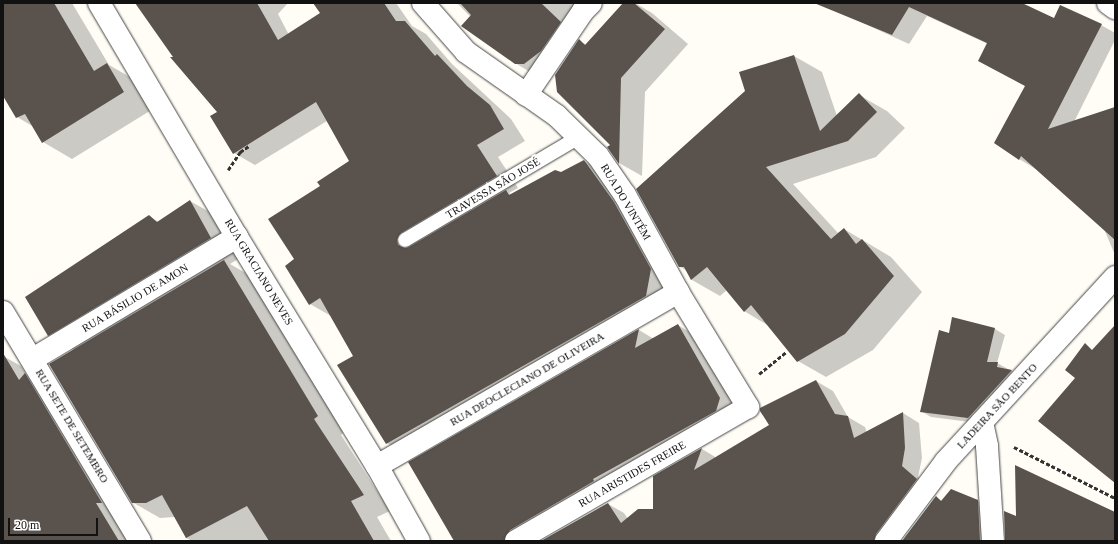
<!DOCTYPE html>
<meta charset="utf-8">
<style>
body{margin:0}
#map{position:relative;width:1118px;height:544px;overflow:hidden;background:#fffdf5;font-family:Georgia,serif}
div>[style]{position:absolute}
.shadow>*{inset:0;background:#0003}
.building>*{inset:0;background:#5a524d}
.path>*{height:2.5px;margin-top:-1.25px;transform-origin:0;background:repeating-linear-gradient(90deg,#333 0 4px,transparent 0 6px)}
.roads{filter:drop-shadow(0 0 1px #444) drop-shadow(0 0 1px #444)}
.lane>*{height:14px;margin:-7px;padding:0 7px;transform-origin:7px;border-radius:7px;background:#fff}
.street>*{height:22px;margin:-11px;padding:0 11px;transform-origin:11px;border-radius:11px;background:#fff}
span{translate:-50% -50%;white-space:nowrap;text-align:center;line-height:1.15;-webkit-text-stroke:4px #fff;paint-order:stroke}
.street-label{font-size:11px;color:#111}
.frame{position:absolute;inset:0;border:4px solid #111;pointer-events:none}
.scale{position:absolute;left:8px;top:518px;width:90px;height:18px;box-sizing:border-box;border:2px solid #111;border-top:0;padding-left:5px;font-size:12px;line-height:14px;white-space:nowrap;color:#111;-webkit-text-stroke:3px #fff;paint-order:stroke}
</style>
<div id="map">
<div class="shadow">
<i style="clip-path:polygon(3px 3px,72px 3px,109px 65px,137px 81px,153px 109px,72px 159px,43px 142px,34px 127px,17px 117px,3px 94px)"></i>
<i style="clip-path:polygon(136px 3px,288px 3px,278px 14px,289px 35px,321px 14px,314px 3px,396px 3px,412px 26px,426px 34px,452px 64px,511px 119px,525px 141px,498px 157px,518px 188px,509px 193px,512px 195px,561px 173px,584px 161px,605px 173px,672px 282px,409px 456px,387px 443px,339px 365px,354px 356px,331px 316px,310px 304px,296px 260px,322px 187px,350px 161px,327px 121px,255px 165px,234px 153px,218px 112px)"></i>
<i style="clip-path:polygon(457px 3px,580px 3px,530px 72px,515px 63px)"></i>
<i style="clip-path:polygon(624px 3px,635px 3px,652px 13px,688px 44px,645px 92px,642px 176px,619px 163px,608px 147px,611px 146px,579px 41px,587px 45px)"></i>
<i style="clip-path:polygon(862px 3px,1019px 3px,1054px 20px,1101px 25px,1115px 33px,1115px 40px,1074px 122px,1115px 107px,1115px 255px,1104px 229px,1036px 169px,1019px 159px,1026px 86px,988px 44px,927px 16px,909px 44px,854px 19px)"></i>
<i style="clip-path:polygon(794px 56px,822px 72px,837px 116px,859px 95px,887px 111px,905px 128px,876px 157px,793px 184px,838px 233px,844px 229px,891px 257px,922px 292px,873px 350px,826px 377px,798px 361px,769px 326px,744px 311px,727px 290px,720px 296px,692px 280px,687px 271px,679px 266px)"></i>
<i style="clip-path:polygon(190px 201px,224px 220px,243px 256px,230px 264px,251px 276px,344px 432px,341px 435px,390px 511px,377px 517px,391px 541px,192px 541px,186px 538px,175px 517px,160px 518px,132px 502px,74px 350px,48px 335px,149px 217px,159px 222px)"></i>
<i style="clip-path:polygon(953px 318px,995px 329px,1005px 335px,997px 363px,1021px 376px,978px 423px,931px 417px,921px 411px,950px 334px)"></i>
<i style="clip-path:polygon(678px 325px,694px 335px,737px 409px,526px 541px,455px 541px,410px 463px,639px 330px,654px 339px)"></i>
<i style="clip-path:polygon(3px 356px,21px 366px,27px 375px,42px 384px,129px 541px,3px 541px)"></i>
<i style="clip-path:polygon(816px 381px,833px 391px,848px 417px,865px 427px,867px 433px,903px 413px,919px 423px,922px 458px,918px 477px,933px 490px,894px 541px,543px 541px,608px 504px,624px 513px,628px 519px,654px 510px,654px 477px,702px 449px,717px 458px,771px 426px)"></i>
<i style="clip-path:polygon(1016px 466px,1115px 514px,1115px 541px,1006px 541px,1017px 517px)"></i>
<i style="clip-path:polygon(936px 497px,942px 501px,977px 501px,995px 511px,997px 541px,903px 541px)"></i>
</div>
<div class="building">
<i style="clip-path:polygon(3px 3px,54px 3px,94px 71px,107px 63px,124px 92px,42px 143px,25px 114px,16px 118px,3px 96px)"></i>
<i style="clip-path:polygon(135px 3px,257px 3px,278px 40px,320px 13px,313px 3px,384px 3px,396px 21px,405px 21px,435px 56px,437px 54px,467px 86px,490px 105px,504px 129px,477px 145px,497px 176px,401px 233px,397px 240px,398px 245px,405px 248px,409px 247px,506px 190px,509px 195px,555px 170px,561px 172px,584px 160px,614px 202px,651px 269px,646px 296px,386px 444px,337px 365px,353px 356px,320px 298px,309px 305px,285px 266px,294px 259px,268px 219px,320px 186px,317px 182px,349px 161px,316px 102px,233px 154px,210px 116px,217px 112px,170px 57px,173px 57px)"></i>
<i style="clip-path:polygon(460px 3px,541px 3px,561px 22px,541px 51px,524px 64px,515px 64px,461px 26px,471px 15px)"></i>
<i style="clip-path:polygon(623px 3px,634px 3px,665px 29px,621px 78px,619px 164px,607px 147px,610px 145px,557px 92px,555px 75px,579px 39px,585px 45px)"></i>
<i style="clip-path:polygon(814px 3px,1022px 3px,1054px 18px,1060px 5px,1102px 24px,1048px 129px,1115px 107px,1115px 240px,1021px 156px,1019px 160px,994px 143px,1025px 86px,978px 61px,987px 43px,909px 7px,892px 35px)"></i>
<i style="clip-path:polygon(794px 55px,820px 131px,859px 93px,877px 112px,848px 141px,766px 167px,831px 239px,844px 228px,856px 244px,862px 239px,894px 276px,845px 334px,797px 362px,751px 305px,744px 312px,707px 267px,691px 280px,684px 267px,679px 267px,636px 189px,745px 91px,739px 72px)"></i>
<i style="clip-path:polygon(190px 200px,211px 238px,48px 336px,25px 297px,149px 215px,157px 222px)"></i>
<i style="clip-path:polygon(224px 260px,318px 416px,314px 419px,364px 495px,351px 501px,374px 541px,269px 541px,247px 506px,186px 538px,162px 495px,146px 503px,132px 503px,49px 364px)"></i>
<i style="clip-path:polygon(952px 317px,995px 328px,987px 362px,998px 362px,997px 367px,1012px 370px,968px 418px,920px 412px,939px 330px,949px 333px)"></i>
<i style="clip-path:polygon(678px 324px,720px 398px,716px 411px,593px 479px,594px 481px,510px 530px,504px 541px,454px 541px,408px 462px,639px 329px,635px 348px)"></i>
<i style="clip-path:polygon(1115px 325px,1115px 483px,1038px 421px,1075px 378px,1065px 370px,1085px 343px,1092px 350px)"></i>
<i style="clip-path:polygon(3px 353px,19px 380px,25px 373px,102px 503px,96px 503px,119px 541px,3px 541px)"></i>
<i style="clip-path:polygon(816px 380px,835px 414px,848px 416px,854px 438px,903px 412px,905px 448px,902px 466px,917px 479px,876px 534px,874px 541px,541px 541px,608px 503px,621px 523px,638px 509px,653px 509px,653px 476px,702px 448px,694px 470px,769px 425px,760px 411px,760px 408px)"></i>
<i style="clip-path:polygon(1015px 465px,1115px 512px,1114px 541px,1005px 541px,1004px 511px,1016px 516px)"></i>
<i style="clip-path:polygon(951px 489px,978px 500px,980px 541px,902px 541px,936px 496px,941px 501px)"></i>
</div>
<div class="path">
<i style="left:228px;top:170px;width:22px;rotate:-56deg"></i>
<i style="left:240px;top:152px;width:11px;rotate:-34deg"></i>
<i style="left:759px;top:374px;width:35px;rotate:-39deg"></i>
<i style="left:1014px;top:447px;width:113px;rotate:26.8deg"></i>
</div>
<div class="roads">
<div class="lane">
<i style="left:405px;top:240px;width:204px;rotate:-30.6deg"></i>
</div>
<div class="street">
<i style="left:99px;top:3px;width:272px;rotate:59.5deg"></i>
<i style="left:237px;top:237px;width:268px;rotate:58.6deg"></i>
<i style="left:377px;top:466px;width:86px;rotate:60.8deg"></i>
<i style="left:423px;top:3px;width:65px;rotate:48.7deg"></i>
<i style="left:466px;top:52px;width:111px;rotate:35.1deg"></i>
<i style="left:557px;top:116px;width:57px;rotate:44.3deg"></i>
<i style="left:598px;top:156px;width:47px;rotate:55.3deg"></i>
<i style="left:625px;top:195px;width:111px;rotate:61.3deg"></i>
<i style="left:678px;top:292px;width:135px;rotate:58.7deg"></i>
<i style="left:748px;top:407px;width:268px;rotate:150deg"></i>
<i style="left:1108px;top:3px;width:9px;rotate:36deg"></i>
<i style="left:526px;top:95px;width:102px;rotate:-55.8deg"></i>
<i style="left:583px;top:11px;width:11px;rotate:-45deg"></i>
<i style="left:3px;top:312px;width:267px;rotate:59.1deg"></i>
<i style="left:33px;top:359px;width:238px;rotate:-30.9deg"></i>
<i style="left:982px;top:422px;width:25px;rotate:78deg"></i>
<i style="left:987px;top:446px;width:95px;rotate:86.4deg"></i>
<i style="left:377px;top:466px;width:348px;rotate:-30deg"></i>
<i style="left:886px;top:541px;width:100px;rotate:-53.1deg"></i>
<i style="left:946px;top:461px;width:250px;rotate:-47.4deg"></i>
</div>
</div>
<div class="street-label">
<span style="left:493px;top:188px;rotate:-31deg">TRAVESSA SÃO JOSÉ</span>
<span style="left:626px;top:202px;rotate:59deg">RUA DO VINTÉM</span>
<span style="left:259px;top:272px;rotate:59deg">RUA GRACIANO NEVES</span>
<span style="left:135px;top:298px;rotate:-31deg">RUA BÁSILIO DE AMON</span>
<span style="left:527px;top:379px;rotate:-30deg">RUA DEOCLECIANO DE OLIVEIRA</span>
<span style="left:997px;top:406px;rotate:-47deg">LADEIRA SÃO BENTO</span>
<span style="left:72px;top:426px;rotate:59deg">RUA SETE DE SETEMBRO</span>
<span style="left:632px;top:474px;rotate:-30deg">RUA ARISTIDES FREIRE</span>
</div>
<div class="frame"></div>
<div class="scale">20 m</div>
</div>
